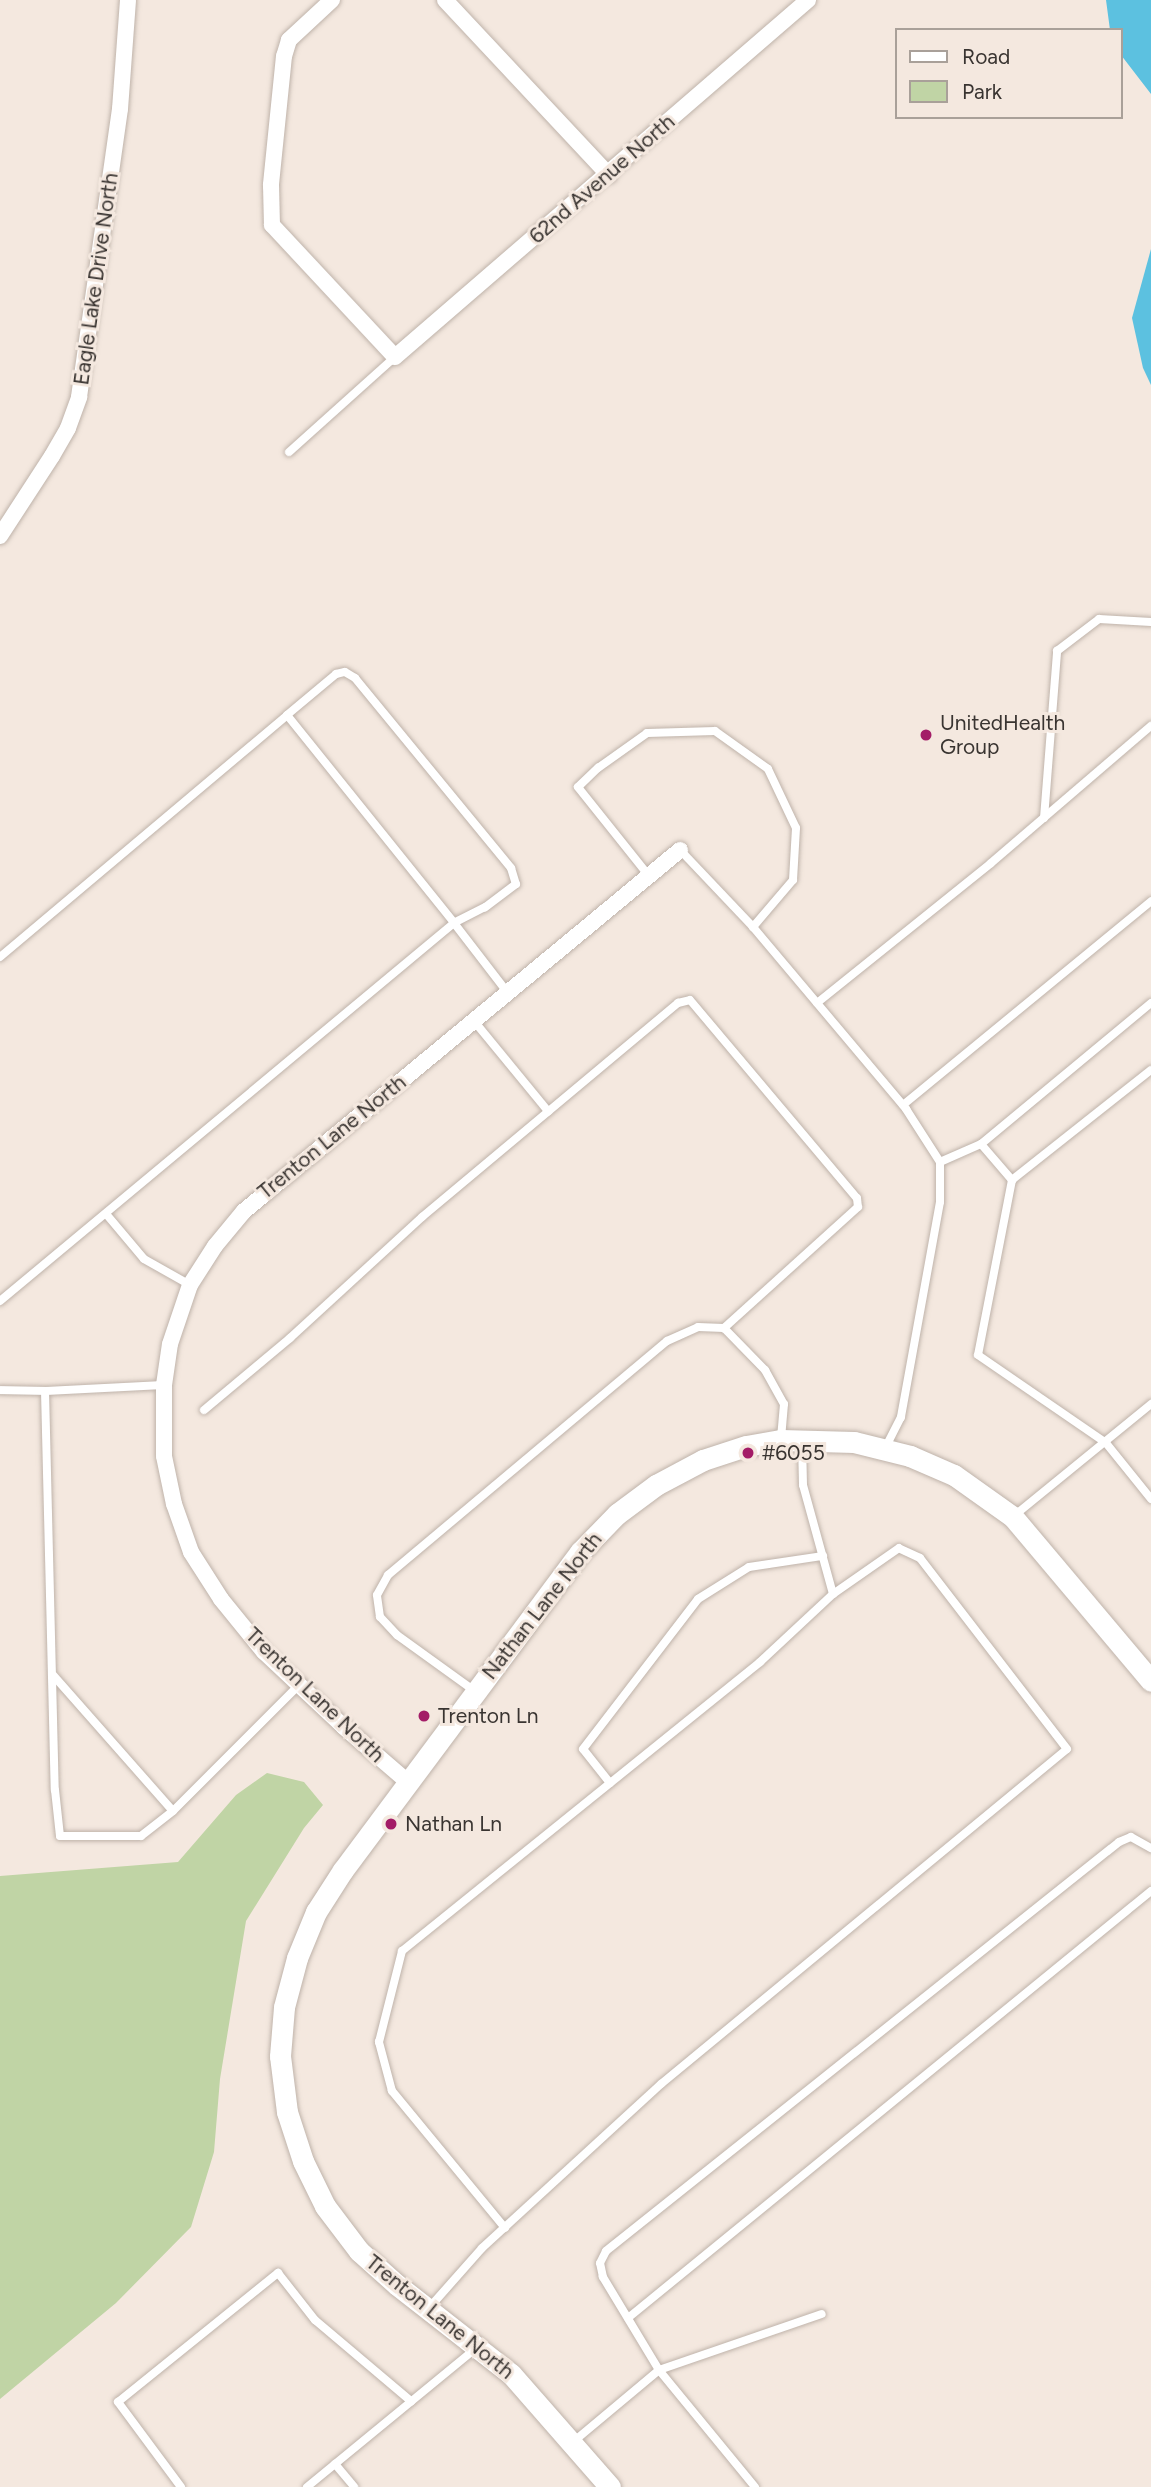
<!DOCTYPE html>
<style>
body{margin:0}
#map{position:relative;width:1151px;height:2487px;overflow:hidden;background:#f4e8df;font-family:Figtree,sans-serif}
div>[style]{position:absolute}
.green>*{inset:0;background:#c0d4a5}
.water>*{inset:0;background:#5cc1e0}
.roads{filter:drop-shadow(0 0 2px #bfb3aa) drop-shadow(0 0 2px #bfb3aa)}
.service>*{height:8px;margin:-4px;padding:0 4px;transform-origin:4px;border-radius:4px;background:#fff}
.minor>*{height:16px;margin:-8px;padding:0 8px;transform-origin:8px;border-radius:8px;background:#fff}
.tertiary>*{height:21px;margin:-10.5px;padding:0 10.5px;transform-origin:10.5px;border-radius:10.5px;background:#fff}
.dots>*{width:19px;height:19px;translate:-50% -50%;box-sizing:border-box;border:4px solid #f4e8df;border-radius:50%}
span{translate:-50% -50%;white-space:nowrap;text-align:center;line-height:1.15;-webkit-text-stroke:6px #f4e8df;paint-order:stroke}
.street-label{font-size:21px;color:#393431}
.poi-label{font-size:21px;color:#393431}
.left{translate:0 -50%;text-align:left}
.legend{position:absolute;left:895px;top:28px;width:228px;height:91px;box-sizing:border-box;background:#f4e8df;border:2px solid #a9a099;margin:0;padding:9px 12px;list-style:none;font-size:21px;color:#393431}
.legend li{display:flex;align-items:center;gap:14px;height:35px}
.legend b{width:35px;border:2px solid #a9a099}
</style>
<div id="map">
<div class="green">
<i style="clip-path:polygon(267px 1773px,304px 1782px,323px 1805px,304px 1828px,246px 1921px,220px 2079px,214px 2152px,191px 2227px,116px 2303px,0 2399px,0 1876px,178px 1862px,236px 1795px)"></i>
</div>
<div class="water">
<i style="clip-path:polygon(1106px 0,1151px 0,1151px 94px,1121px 55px,1121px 30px,1110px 30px)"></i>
<i style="clip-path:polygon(1151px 249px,1151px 385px,1143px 368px,1132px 318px)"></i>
</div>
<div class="roads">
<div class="service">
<i style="left:289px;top:452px;width:142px;rotate:-41.9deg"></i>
<i style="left:287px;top:715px;width:64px;rotate:-39.9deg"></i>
<i style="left:336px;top:674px;width:9px;rotate:-13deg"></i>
<i style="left:345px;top:672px;width:12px;rotate:31deg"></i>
<i style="left:355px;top:678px;width:246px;rotate:50.6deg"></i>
<i style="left:511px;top:868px;width:17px;rotate:73deg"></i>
<i style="left:516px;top:884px;width:39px;rotate:143deg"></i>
<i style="left:485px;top:907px;width:35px;rotate:153deg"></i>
<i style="left:454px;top:923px;width:88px;rotate:52.4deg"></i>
<i style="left:1044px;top:818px;width:168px;rotate:-85.5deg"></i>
<i style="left:1057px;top:651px;width:53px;rotate:-37.3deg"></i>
<i style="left:1099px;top:619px;width:52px;rotate:3.3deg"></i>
<i style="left:680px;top:850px;width:106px;rotate:46.5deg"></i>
<i style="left:753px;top:927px;width:238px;rotate:49.9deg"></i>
<i style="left:906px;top:1109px;width:63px;rotate:57.3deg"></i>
<i style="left:940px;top:1162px;width:40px;rotate:90deg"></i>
<i style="left:940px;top:1202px;width:219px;rotate:100.3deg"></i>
<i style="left:901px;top:1417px;width:36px;rotate:117deg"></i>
<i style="left:649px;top:876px;width:114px;rotate:-128.6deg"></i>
<i style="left:578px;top:787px;width:28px;rotate:-44deg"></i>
<i style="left:598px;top:768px;width:60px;rotate:-35.5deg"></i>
<i style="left:647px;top:733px;width:68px;rotate:-1.7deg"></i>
<i style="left:715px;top:731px;width:65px;rotate:35.6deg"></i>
<i style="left:768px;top:769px;width:65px;rotate:64.6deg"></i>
<i style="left:796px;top:828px;width:52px;rotate:93.3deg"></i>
<i style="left:793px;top:880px;width:62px;rotate:130.4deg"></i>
<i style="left:0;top:957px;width:375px;rotate:-40.1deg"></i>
<i style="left:287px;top:715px;width:267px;rotate:51.2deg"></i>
<i style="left:454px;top:923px;width:591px;rotate:140.22deg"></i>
<i style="left:817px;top:1003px;width:223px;rotate:-38.8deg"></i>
<i style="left:991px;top:863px;width:211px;rotate:-40.6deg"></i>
<i style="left:1151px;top:1003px;width:221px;rotate:140.3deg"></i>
<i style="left:981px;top:1144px;width:48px;rotate:49.3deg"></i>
<i style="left:1012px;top:1180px;width:178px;rotate:101deg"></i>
<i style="left:978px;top:1355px;width:155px;rotate:34.5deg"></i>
<i style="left:1106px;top:1443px;width:72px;rotate:51.2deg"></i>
<i style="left:474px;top:1021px;width:117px;rotate:50.6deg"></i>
<i style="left:903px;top:1105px;width:321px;rotate:-39.4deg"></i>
<i style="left:940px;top:1162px;width:45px;rotate:-23.7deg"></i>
<i style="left:1012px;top:1180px;width:177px;rotate:-38.4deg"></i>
<i style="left:107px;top:1215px;width:57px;rotate:49.9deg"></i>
<i style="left:144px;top:1259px;width:53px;rotate:29.5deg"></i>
<i style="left:0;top:1390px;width:45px;rotate:1.3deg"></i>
<i style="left:45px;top:1391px;width:399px;rotate:88.6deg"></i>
<i style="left:55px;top:1790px;width:46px;rotate:83.8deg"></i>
<i style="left:60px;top:1836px;width:81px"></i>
<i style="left:141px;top:1836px;width:41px;rotate:-38deg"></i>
<i style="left:173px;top:1811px;width:178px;rotate:-45deg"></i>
<i style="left:45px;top:1391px;width:119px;rotate:-2.9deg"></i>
<i style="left:204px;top:1410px;width:112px;rotate:-39.9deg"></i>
<i style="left:290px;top:1338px;width:179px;rotate:-42.5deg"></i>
<i style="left:422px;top:1217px;width:334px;rotate:-39.9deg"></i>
<i style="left:678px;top:1003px;width:12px;rotate:-14deg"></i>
<i style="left:690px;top:1000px;width:259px;rotate:49.9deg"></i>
<i style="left:857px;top:1198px;width:9px;rotate:84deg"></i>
<i style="left:858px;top:1207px;width:181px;rotate:137.9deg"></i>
<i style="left:1015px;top:1515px;width:176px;rotate:-39.2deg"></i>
<i style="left:53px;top:1675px;width:181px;rotate:48.6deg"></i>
<i style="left:476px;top:1692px;width:97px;rotate:-144.2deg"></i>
<i style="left:397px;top:1635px;width:25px;rotate:-133deg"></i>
<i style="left:380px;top:1617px;width:22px;rotate:-98deg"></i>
<i style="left:377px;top:1595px;width:23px;rotate:-61deg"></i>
<i style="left:388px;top:1575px;width:364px;rotate:-40deg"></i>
<i style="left:667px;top:1341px;width:34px;rotate:-24deg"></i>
<i style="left:698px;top:1327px;width:26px;rotate:2deg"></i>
<i style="left:724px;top:1328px;width:59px;rotate:45.7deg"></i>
<i style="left:765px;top:1370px;width:39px;rotate:61deg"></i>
<i style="left:784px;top:1404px;width:36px;rotate:95deg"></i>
<i style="left:610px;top:1783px;width:43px;rotate:-128.5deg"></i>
<i style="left:583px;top:1749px;width:189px;rotate:-52.5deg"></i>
<i style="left:698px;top:1599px;width:60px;rotate:-32.1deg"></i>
<i style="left:749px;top:1567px;width:75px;rotate:-8.5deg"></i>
<i style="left:505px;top:2228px;width:178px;rotate:-129.5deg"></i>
<i style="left:392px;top:2091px;width:51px;rotate:-104.9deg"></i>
<i style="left:379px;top:2042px;width:94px;rotate:-75.8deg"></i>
<i style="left:402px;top:1951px;width:460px;rotate:-38.9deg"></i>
<i style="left:760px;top:1662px;width:100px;rotate:-43deg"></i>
<i style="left:429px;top:2308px;width:80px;rotate:-48.5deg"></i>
<i style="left:482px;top:2248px;width:243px;rotate:-42.5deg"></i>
<i style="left:661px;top:2084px;width:526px;rotate:-39.53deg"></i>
<i style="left:1067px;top:1749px;width:241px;rotate:-127.6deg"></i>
<i style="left:920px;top:1558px;width:23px;rotate:-155deg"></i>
<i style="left:899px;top:1548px;width:80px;rotate:145.1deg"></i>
<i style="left:833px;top:1594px;width:113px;rotate:-105.4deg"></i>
<i style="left:803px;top:1485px;width:44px;rotate:-91.3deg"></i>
<i style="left:628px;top:2318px;width:675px;rotate:-39.23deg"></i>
<i style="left:573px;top:2442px;width:112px;rotate:-39.9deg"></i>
<i style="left:659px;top:2370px;width:109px;rotate:-121.1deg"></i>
<i style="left:603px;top:2277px;width:14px;rotate:-102deg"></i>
<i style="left:600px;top:2263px;width:13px;rotate:-63deg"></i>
<i style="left:606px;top:2251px;width:656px;rotate:-38.56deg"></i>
<i style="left:1119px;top:1842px;width:13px;rotate:-23deg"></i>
<i style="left:1131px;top:1837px;width:23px;rotate:29deg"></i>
<i style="left:335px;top:2464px;width:30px;rotate:50deg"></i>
<i style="left:181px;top:2487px;width:106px;rotate:-126.5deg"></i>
<i style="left:118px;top:2402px;width:206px;rotate:-38.9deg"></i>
<i style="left:278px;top:2273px;width:60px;rotate:51.8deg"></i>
<i style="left:315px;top:2320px;width:126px;rotate:40.2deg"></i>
<i style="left:307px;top:2487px;width:219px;rotate:-39.4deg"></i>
<i style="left:755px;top:2487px;width:151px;rotate:-129.4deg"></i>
<i style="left:659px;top:2370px;width:172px;rotate:-19deg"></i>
</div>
<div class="minor">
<i style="left:332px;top:0;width:59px;rotate:137.1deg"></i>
<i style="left:289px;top:40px;width:17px;rotate:107deg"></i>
<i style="left:284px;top:56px;width:130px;rotate:95.8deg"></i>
<i style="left:271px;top:185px;width:40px;rotate:88.6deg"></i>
<i style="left:272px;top:225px;width:180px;rotate:47deg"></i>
<i style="left:395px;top:357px;width:546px;rotate:-40.84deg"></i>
<i style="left:445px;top:0;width:240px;rotate:46.9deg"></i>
<i style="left:0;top:536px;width:95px;rotate:-57deg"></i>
<i style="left:52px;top:456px;width:32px;rotate:-60deg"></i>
<i style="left:68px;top:428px;width:33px;rotate:-70deg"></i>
<i style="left:79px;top:397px;width:291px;rotate:-81.9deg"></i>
<i style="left:120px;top:109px;width:109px;rotate:-85.8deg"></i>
<i style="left:409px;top:1783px;width:86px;rotate:-139.3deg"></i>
<i style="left:344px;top:1727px;width:110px;rotate:-136.8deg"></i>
<i style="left:264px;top:1652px;width:68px;rotate:-129.1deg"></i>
<i style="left:221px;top:1599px;width:56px;rotate:-122.6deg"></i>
<i style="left:191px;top:1552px;width:51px;rotate:-109.5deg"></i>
<i style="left:174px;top:1504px;width:49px;rotate:-101.8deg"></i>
<i style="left:164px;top:1456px;width:71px;rotate:-90deg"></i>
<i style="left:164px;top:1385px;width:41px;rotate:-81.7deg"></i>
<i style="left:170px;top:1344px;width:62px;rotate:-71.3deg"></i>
<i style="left:190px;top:1285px;width:46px;rotate:-57.3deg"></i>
<i style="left:215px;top:1246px;width:45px;rotate:-50.4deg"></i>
<i style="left:244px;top:1211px;width:566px;rotate:-39.62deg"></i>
</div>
<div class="tertiary">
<i style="left:610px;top:2487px;width:150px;rotate:-131.2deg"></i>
<i style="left:511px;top:2374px;width:145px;rotate:-142deg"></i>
<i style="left:397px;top:2285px;width:51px;rotate:-138.2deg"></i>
<i style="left:359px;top:2251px;width:56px;rotate:-127.1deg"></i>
<i style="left:325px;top:2206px;width:50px;rotate:-116.1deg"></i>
<i style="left:303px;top:2161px;width:52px;rotate:-108.1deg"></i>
<i style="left:287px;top:2112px;width:56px;rotate:-97.1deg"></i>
<i style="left:280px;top:2056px;width:49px;rotate:-85.3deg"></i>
<i style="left:284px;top:2007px;width:51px;rotate:-75.1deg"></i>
<i style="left:297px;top:1958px;width:50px;rotate:-67.6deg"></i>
<i style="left:316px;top:1912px;width:50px;rotate:-57.3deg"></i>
<i style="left:343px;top:1870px;width:397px;rotate:-53.3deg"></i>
<i style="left:580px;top:1552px;width:53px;rotate:-45.8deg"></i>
<i style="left:617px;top:1514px;width:49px;rotate:-36.6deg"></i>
<i style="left:656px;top:1485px;width:53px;rotate:-28deg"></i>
<i style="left:703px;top:1460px;width:45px;rotate:-18deg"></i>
<i style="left:746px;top:1446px;width:36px;rotate:-10deg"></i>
<i style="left:781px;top:1440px;width:73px;rotate:1.6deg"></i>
<i style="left:854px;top:1442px;width:58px;rotate:14deg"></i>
<i style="left:910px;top:1456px;width:48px;rotate:23.4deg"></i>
<i style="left:954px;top:1475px;width:72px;rotate:35.4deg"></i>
<i style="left:1013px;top:1517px;width:214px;rotate:49.9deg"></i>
</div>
</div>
<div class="dots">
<i style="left:926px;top:735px;background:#a31c67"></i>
<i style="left:748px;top:1453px;background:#a31c67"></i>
<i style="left:424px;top:1716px;background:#a31c67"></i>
<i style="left:391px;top:1824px;background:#a31c67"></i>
</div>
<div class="street-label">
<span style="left:602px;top:179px;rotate:-41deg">62nd Avenue North</span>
<span style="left:96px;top:279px;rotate:-82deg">Eagle Lake Drive North</span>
<span style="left:332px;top:1137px;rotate:-39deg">Trenton Lane North</span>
<span style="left:542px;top:1606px;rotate:-52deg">Nathan Lane North</span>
<span style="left:315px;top:1695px;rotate:44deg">Trenton Lane North</span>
<span style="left:440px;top:2317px;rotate:39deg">Trenton Lane North</span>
</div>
<div class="poi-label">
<span class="left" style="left:940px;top:735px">UnitedHealth<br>Group</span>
<span class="left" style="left:762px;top:1453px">#6055</span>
<span class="left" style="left:438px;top:1716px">Trenton Ln</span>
<span class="left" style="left:405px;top:1824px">Nathan Ln</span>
</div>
<ul class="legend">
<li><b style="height:9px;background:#fff"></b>Road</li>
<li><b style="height:19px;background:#c0d4a5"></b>Park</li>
</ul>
</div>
